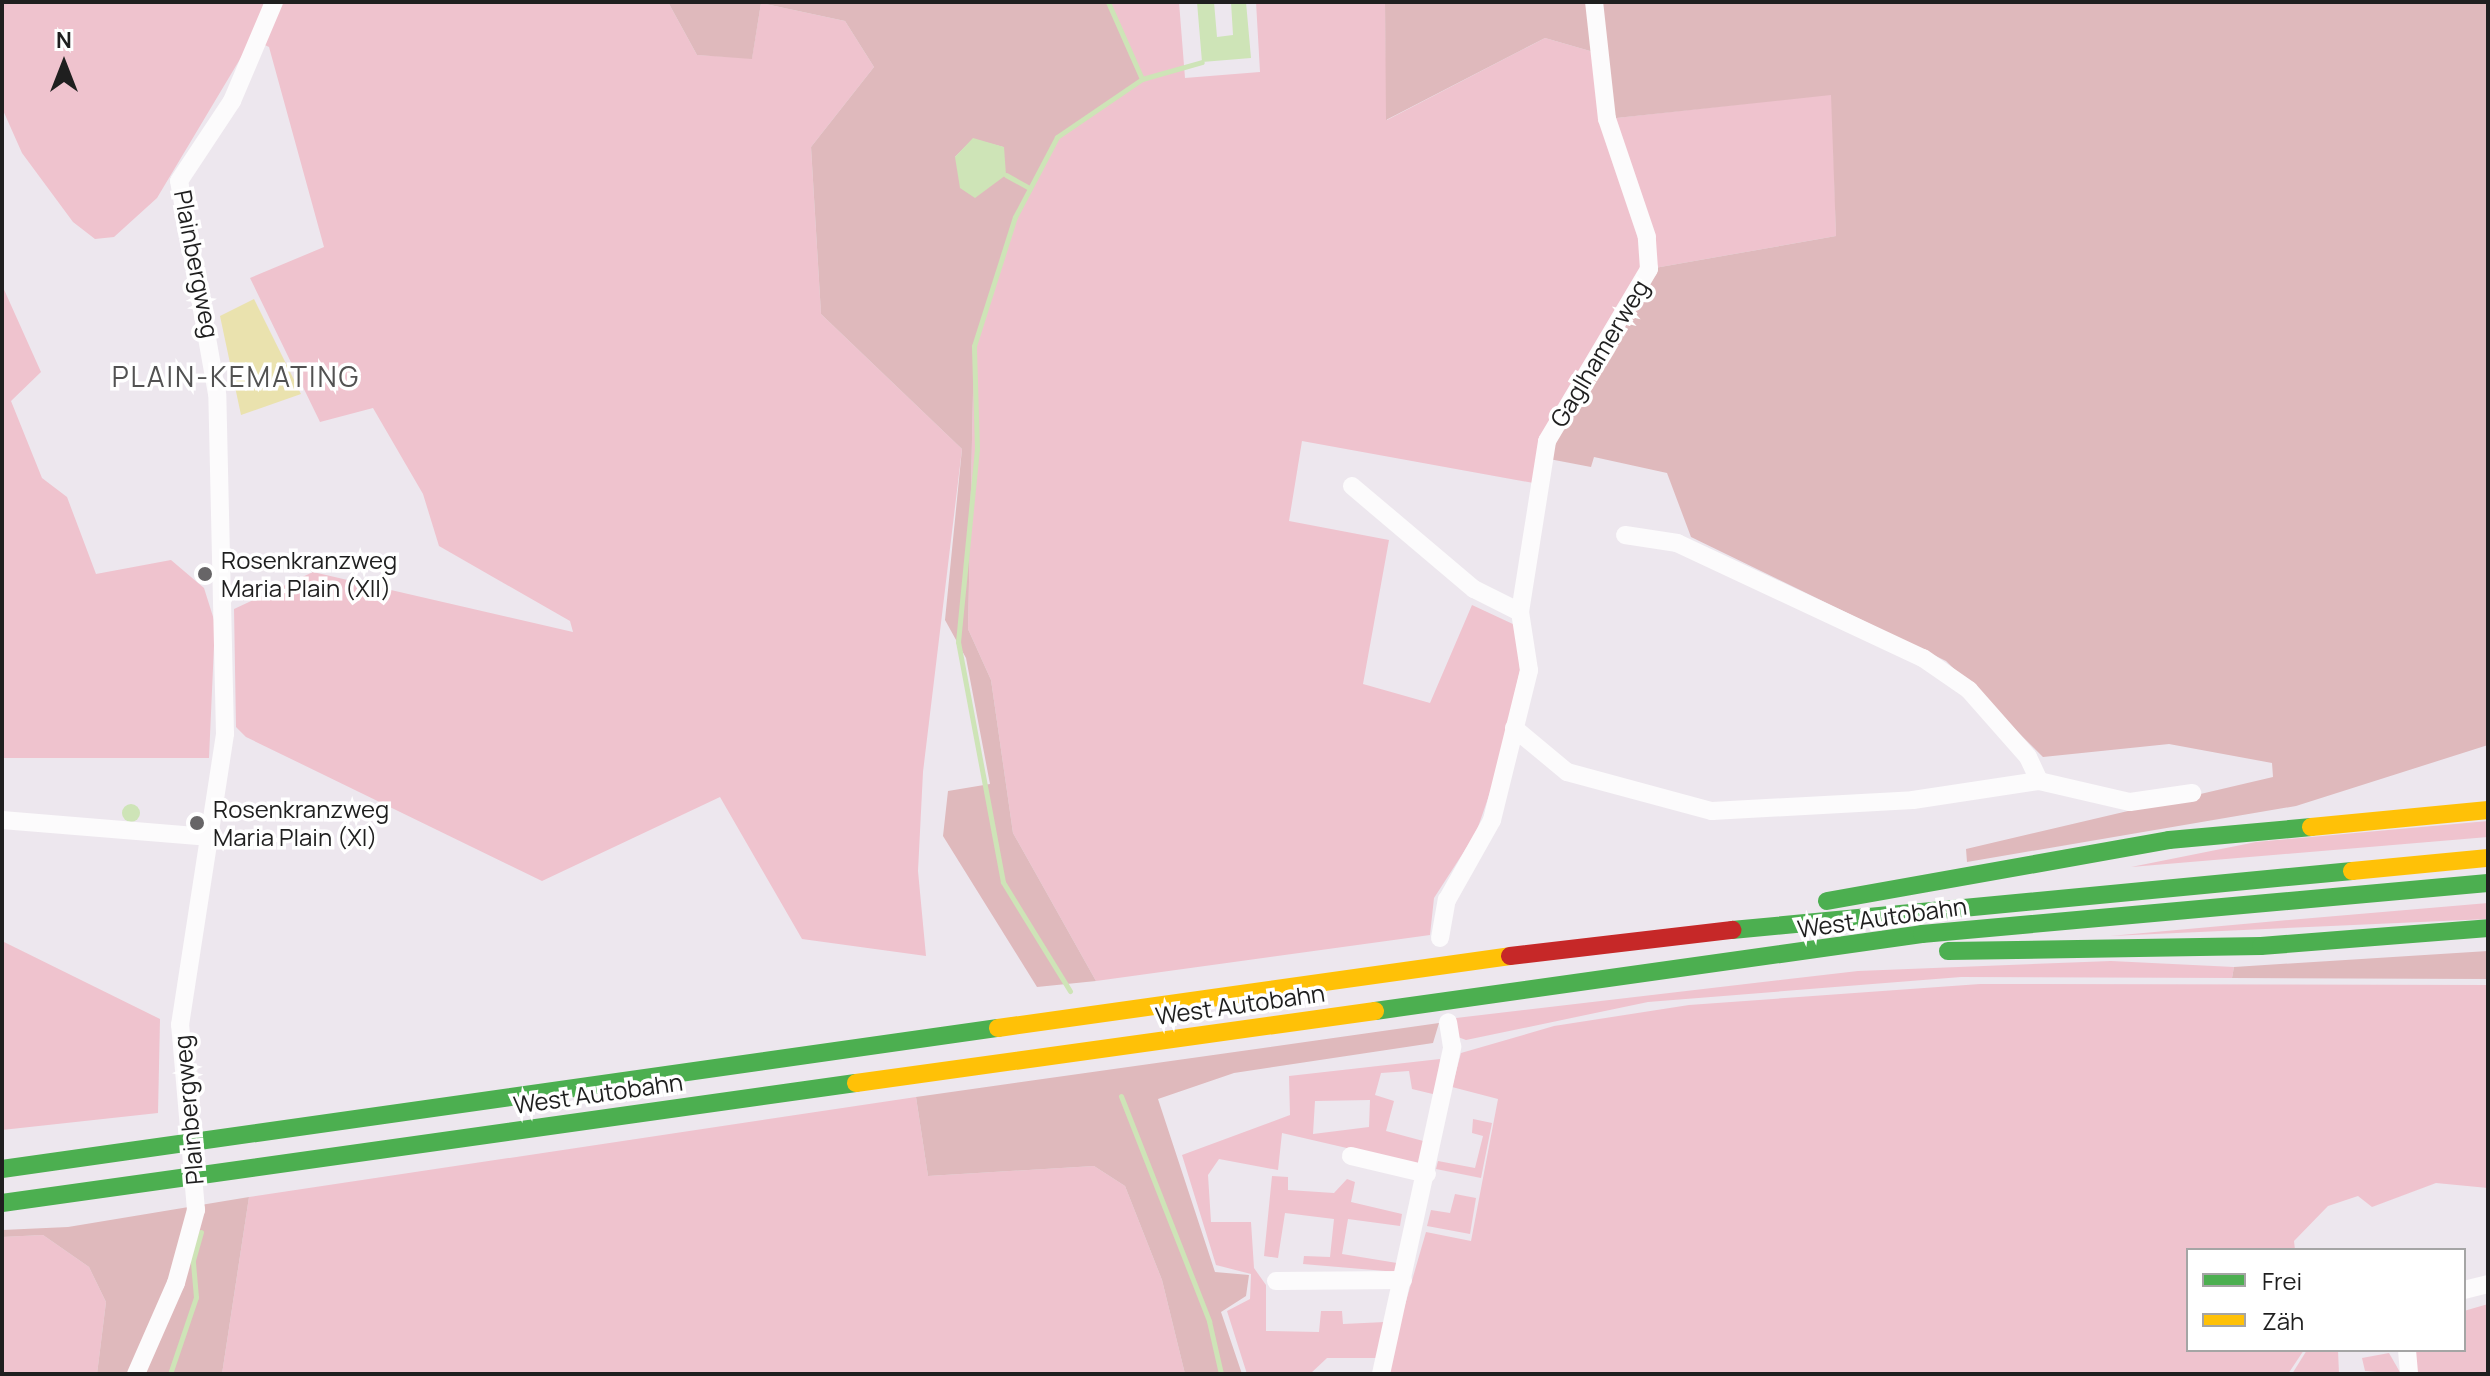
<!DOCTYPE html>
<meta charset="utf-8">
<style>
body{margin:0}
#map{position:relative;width:2490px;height:1376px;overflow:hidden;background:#ede7ee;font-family:Manrope,sans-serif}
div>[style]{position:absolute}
.grass>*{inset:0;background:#efc3ce}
.forest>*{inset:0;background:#dfb9bc}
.pitch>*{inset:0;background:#eae2ae}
.water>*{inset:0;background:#cee4b7}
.round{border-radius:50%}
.stream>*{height:5px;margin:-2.5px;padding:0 2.5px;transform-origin:2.5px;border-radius:2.5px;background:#cee4b7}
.street>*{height:18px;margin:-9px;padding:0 9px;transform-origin:9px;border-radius:9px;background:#fcfbfc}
.fast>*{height:18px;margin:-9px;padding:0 9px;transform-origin:9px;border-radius:9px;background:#4caf50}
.slow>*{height:18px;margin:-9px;padding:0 9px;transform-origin:9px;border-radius:9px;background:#ffc107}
.jam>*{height:18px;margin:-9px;padding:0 9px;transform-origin:9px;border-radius:9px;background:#c62828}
.dots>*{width:22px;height:22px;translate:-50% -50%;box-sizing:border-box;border:4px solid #fff;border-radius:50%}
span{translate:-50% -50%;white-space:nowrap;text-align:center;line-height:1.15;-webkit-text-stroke:7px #fff;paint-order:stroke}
.street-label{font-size:24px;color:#1f1f1f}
.poi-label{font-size:24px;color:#1f1f1f}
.left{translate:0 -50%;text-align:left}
.quarter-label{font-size:28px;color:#525252;letter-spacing:2px}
.frame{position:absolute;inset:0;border:4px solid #1f1f1f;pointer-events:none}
.legend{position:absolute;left:2186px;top:1248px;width:280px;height:104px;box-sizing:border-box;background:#fff;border:2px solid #a5a5a5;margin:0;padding:10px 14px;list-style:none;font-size:24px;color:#1f1f1f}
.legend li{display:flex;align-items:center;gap:16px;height:40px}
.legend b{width:40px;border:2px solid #a5a5a5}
.north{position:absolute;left:24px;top:24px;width:80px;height:80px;-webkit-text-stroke:6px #fff;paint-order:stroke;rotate:0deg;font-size:22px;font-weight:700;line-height:32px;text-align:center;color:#1f1f1f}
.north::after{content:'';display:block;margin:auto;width:28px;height:36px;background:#1f1f1f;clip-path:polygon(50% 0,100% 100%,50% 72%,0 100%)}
</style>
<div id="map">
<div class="grass">
<i style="clip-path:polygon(2px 2px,668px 2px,697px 55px,752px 58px,761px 3px,845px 21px,874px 67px,811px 147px,821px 314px,962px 449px,923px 772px,918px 871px,926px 956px,802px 939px,720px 797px,542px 881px,246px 737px,236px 727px,234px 609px,313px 572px,573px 632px,570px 621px,439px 546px,423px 494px,373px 408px,320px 422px,250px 278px,324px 247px,269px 47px,252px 39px,157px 198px,114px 237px,95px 239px,73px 222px,22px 153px,2px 108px)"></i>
<i style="clip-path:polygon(1108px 2px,1179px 2px,1185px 78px,1260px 72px,1256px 2px,1385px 2px,1387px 120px,1545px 38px,1604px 55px,1607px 119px,1832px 94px,1836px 236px,1649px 269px,1539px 484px,1302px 441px,1289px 521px,1389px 540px,1363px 684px,1430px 703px,1472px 605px,1515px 625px,1520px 670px,1496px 775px,1476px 833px,1434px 898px,1430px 935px,1096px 981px,1013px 833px,991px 680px,968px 629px,974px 346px,1015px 217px,1057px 137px,1142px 79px)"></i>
<i style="clip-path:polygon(2px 285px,41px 372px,11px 401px,42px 478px,67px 497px,96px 574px,171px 560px,204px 588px,215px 623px,209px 758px,2px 758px)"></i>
<i style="clip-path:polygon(2488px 821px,2488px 837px,2131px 867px,2256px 842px)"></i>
<i style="clip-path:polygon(2488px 903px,2488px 919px,2110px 936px,2277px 921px)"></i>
<i style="clip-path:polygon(2px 941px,160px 1019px,158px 1113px,2px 1130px)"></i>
<i style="clip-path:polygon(2111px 961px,2234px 967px,2232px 978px,1961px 977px,1648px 1002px,1466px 1040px,1455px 1036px,1456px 1018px,1858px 971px)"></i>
<i style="clip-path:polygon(1980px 984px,2488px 985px,2488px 1188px,2436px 1183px,2372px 1207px,2358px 1196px,2328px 1206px,2294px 1241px,2295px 1250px,2188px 1250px,2188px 1350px,2304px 1350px,2288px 1374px,1385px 1374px,1426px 1232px,1471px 1241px,1498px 1099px,1452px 1087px,1461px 1053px,1554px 1026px,1689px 1005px)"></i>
<i style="clip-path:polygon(evenodd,1440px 1059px,1437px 1095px,1412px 1089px,1409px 1071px,1381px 1073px,1375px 1095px,1394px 1101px,1386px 1131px,1427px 1142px,1420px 1165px,1282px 1133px,1278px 1170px,1219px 1159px,1208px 1175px,1211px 1222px,1251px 1222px,1254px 1268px,1266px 1285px,1266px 1331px,1319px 1332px,1321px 1311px,1342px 1311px,1343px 1324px,1385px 1322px,1376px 1358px,1327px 1358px,1310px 1374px,1247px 1374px,1227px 1311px,1250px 1299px,1251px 1274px,1216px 1265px,1182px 1155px,1290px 1115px,1289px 1076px,1440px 1059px,1370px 1100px,1369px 1127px,1313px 1134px,1315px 1101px,1370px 1100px)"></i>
<i style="clip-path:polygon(916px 1097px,928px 1176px,1094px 1166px,1125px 1186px,1162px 1280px,1185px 1374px,222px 1374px,249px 1197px)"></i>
<i style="clip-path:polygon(1473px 1119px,1492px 1123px,1481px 1178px,1436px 1169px,1438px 1161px,1475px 1168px,1483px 1136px,1472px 1133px)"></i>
<i style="clip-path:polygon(1272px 1176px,1288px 1177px,1288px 1190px,1334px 1193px,1347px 1179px,1355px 1182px,1351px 1202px,1402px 1214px,1400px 1226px,1348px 1219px,1342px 1254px,1397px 1263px,1397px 1272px,1303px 1264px,1304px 1256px,1330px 1257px,1334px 1219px,1285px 1213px,1278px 1258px,1264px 1256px)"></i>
<i style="clip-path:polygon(1455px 1194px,1476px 1198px,1470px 1234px,1427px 1226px,1431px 1210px,1450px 1213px)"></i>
<i style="clip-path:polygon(43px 1235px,89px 1267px,106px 1302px,97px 1374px,2px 1374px,2px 1237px)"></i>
<i style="clip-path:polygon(2488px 1304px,2488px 1374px,2415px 1374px,2414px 1350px,2464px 1350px,2464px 1311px)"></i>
<i style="clip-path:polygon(2307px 1350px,2338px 1350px,2339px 1374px,2292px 1374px)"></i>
<i style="clip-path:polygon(2389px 1353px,2401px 1374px,2365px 1371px,2362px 1358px)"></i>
</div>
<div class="forest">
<i style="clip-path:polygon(evenodd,668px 2px,1108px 2px,1142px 79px,1057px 137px,1015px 217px,974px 346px,968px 629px,991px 680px,1013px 833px,1096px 981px,1037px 987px,943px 836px,948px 791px,990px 784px,966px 658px,945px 620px,962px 449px,821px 314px,811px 147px,874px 67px,845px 21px,761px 3px,752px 59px,697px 55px,668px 2px,973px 139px,1003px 147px,955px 157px,973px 139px)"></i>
<i style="clip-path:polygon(1385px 2px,2488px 2px,2488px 745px,2296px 806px,1967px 862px,1966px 849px,2273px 777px,2272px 763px,2169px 744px,2043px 757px,1946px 661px,1691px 537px,1667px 473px,1594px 457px,1591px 467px,1544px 458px,1649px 269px,1836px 236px,1831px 95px,1607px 119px,1604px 55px,1545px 38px,1386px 120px)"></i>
<i style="clip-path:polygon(2488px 951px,2488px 979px,2232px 978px,2234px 967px)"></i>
<i style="clip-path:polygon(1439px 1023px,1433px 1043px,1234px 1073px,1158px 1099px,1215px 1272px,1249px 1275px,1246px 1296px,1221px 1312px,1242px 1374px,1185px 1374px,1162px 1280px,1125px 1186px,1094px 1166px,928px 1176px,916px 1097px)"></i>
<i style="clip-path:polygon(249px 1197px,222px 1374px,97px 1374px,106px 1302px,89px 1267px,43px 1235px,2px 1237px,2px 1230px,68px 1227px)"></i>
</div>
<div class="pitch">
<i style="clip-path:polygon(254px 299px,301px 394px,241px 415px,220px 316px)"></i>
</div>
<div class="water">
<i style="clip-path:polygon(1197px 2px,1214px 2px,1217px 37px,1233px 35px,1231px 2px,1246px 2px,1251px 58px,1202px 62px)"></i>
<i style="clip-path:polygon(973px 138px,1004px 147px,1006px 175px,975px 198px,960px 188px,955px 157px)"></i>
<i class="round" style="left:122px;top:804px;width:18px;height:18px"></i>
</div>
<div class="stream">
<i style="left:1108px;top:2px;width:84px;rotate:66.2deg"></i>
<i style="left:1006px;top:175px;width:26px;rotate:29deg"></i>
<i style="left:1070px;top:991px;width:128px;rotate:-121.6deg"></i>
<i style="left:1003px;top:882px;width:244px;rotate:-100.6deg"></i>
<i style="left:958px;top:642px;width:194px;rotate:-84.4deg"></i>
<i style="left:977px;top:449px;width:103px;rotate:-91.7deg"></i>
<i style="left:974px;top:346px;width:135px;rotate:-72.4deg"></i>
<i style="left:1015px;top:217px;width:90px;rotate:-62.3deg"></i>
<i style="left:1057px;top:137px;width:103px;rotate:-34.3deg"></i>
<i style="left:1142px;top:79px;width:62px;rotate:-15.8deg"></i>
<i style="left:1121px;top:1096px;width:242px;rotate:68.6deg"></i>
<i style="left:1209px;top:1321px;width:54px;rotate:77.2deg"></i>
<i style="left:170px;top:1374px;width:81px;rotate:-71.3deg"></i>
<i style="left:196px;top:1297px;width:37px;rotate:-95deg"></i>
<i style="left:193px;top:1260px;width:29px;rotate:-74deg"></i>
</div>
<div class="street">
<i style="left:1352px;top:486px;width:160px;rotate:40.2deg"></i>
<i style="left:1474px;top:589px;width:51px;rotate:26.6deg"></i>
<i style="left:1625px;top:535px;width:53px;rotate:8.7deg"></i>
<i style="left:1677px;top:543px;width:272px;rotate:25.1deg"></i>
<i style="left:1923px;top:658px;width:56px;rotate:34.8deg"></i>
<i style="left:1969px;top:690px;width:89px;rotate:48.6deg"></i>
<i style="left:2028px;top:757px;width:26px;rotate:65deg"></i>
<i style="left:1514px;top:728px;width:69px;rotate:39.7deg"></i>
<i style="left:1567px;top:772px;width:150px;rotate:15.1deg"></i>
<i style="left:1712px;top:811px;width:201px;rotate:-3.1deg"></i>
<i style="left:1913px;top:800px;width:127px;rotate:-8.6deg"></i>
<i style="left:2039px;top:781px;width:93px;rotate:13deg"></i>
<i style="left:2130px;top:802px;width:63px;rotate:-8.3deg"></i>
<i style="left:2px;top:820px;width:209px;rotate:4.7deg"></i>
<i style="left:1440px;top:938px;width:39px;rotate:-80deg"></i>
<i style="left:1447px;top:900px;width:92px;rotate:-60.6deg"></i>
<i style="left:1492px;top:820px;width:154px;rotate:-76.1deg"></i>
<i style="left:1529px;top:670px;width:59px;rotate:-98.8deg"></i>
<i style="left:1520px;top:612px;width:173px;rotate:-81deg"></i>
<i style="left:1547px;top:441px;width:200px;rotate:-59.3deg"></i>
<i style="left:1649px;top:269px;width:32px;rotate:-94deg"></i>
<i style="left:1647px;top:237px;width:125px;rotate:-108.7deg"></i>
<i style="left:1607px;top:119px;width:118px;rotate:-96.3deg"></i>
<i style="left:1351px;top:1156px;width:78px;rotate:13.3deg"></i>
<i style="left:1276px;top:1281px;width:127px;rotate:-0.5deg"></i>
<i style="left:2464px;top:1290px;width:25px;rotate:-14deg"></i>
<i style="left:2407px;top:1350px;width:24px;rotate:85deg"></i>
<i style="left:136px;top:1374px;width:99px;rotate:-66.3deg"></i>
<i style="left:176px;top:1283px;width:76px;rotate:-74.7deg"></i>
<i style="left:196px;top:1210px;width:186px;rotate:-94.9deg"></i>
<i style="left:180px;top:1025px;width:294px;rotate:-81.2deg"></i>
<i style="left:225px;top:734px;width:340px;rotate:-91.3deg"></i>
<i style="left:217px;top:394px;width:216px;rotate:-100.1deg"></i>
<i style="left:179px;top:181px;width:96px;rotate:-56.5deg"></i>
<i style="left:232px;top:101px;width:108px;rotate:-67deg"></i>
<i style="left:1381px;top:1374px;width:335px;rotate:-77.7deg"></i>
<i style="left:1452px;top:1047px;width:25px;rotate:-99deg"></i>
</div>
<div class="fast">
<i style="left:1827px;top:901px;width:347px;rotate:-10.1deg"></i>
<i style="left:2169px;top:840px;width:143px;rotate:-5.2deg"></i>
<i style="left:1732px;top:930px;width:623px;rotate:-5.44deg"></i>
<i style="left:1948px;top:951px;width:313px;rotate:-0.9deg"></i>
<i style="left:2261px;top:946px;width:228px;rotate:-4.5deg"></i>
<i style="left:1375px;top:1011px;width:552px;rotate:-8.01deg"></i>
<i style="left:1922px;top:934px;width:568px;rotate:-5.15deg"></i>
<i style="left:2px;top:1169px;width:1006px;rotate:-8.06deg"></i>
<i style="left:2px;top:1203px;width:862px;rotate:-8deg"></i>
</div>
<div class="slow">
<i style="left:2311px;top:827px;width:178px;rotate:-5.5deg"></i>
<i style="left:2352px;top:871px;width:137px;rotate:-5.5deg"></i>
<i style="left:998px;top:1028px;width:517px;rotate:-8deg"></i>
<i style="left:856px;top:1083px;width:524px;rotate:-7.9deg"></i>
</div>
<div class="jam">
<i style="left:1510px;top:956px;width:224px;rotate:-6.7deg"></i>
</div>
<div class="dots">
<i style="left:205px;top:574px;background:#676567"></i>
<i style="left:197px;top:823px;background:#676567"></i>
</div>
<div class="street-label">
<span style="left:197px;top:264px;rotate:79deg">Plainbergweg</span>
<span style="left:1599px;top:353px;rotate:-59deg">Gaglhamerweg</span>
<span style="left:1882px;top:917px;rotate:-8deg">West Autobahn</span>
<span style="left:1240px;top:1004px;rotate:-8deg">West Autobahn</span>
<span style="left:598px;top:1093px;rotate:-8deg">West Autobahn</span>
<span style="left:188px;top:1110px;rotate:-95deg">Plainbergweg</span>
</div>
<div class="poi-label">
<span class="left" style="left:221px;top:574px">Rosenkranzweg<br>Maria Plain (XII)</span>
<span class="left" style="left:213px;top:823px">Rosenkranzweg<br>Maria Plain (XI)</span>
</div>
<div class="quarter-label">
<span style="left:236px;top:376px">PLAIN-KEMATING</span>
</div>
<div class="frame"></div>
<ul class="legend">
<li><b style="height:10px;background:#4caf50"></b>Frei</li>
<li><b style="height:10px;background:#ffc107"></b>Zäh</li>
</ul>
<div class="north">N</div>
</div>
